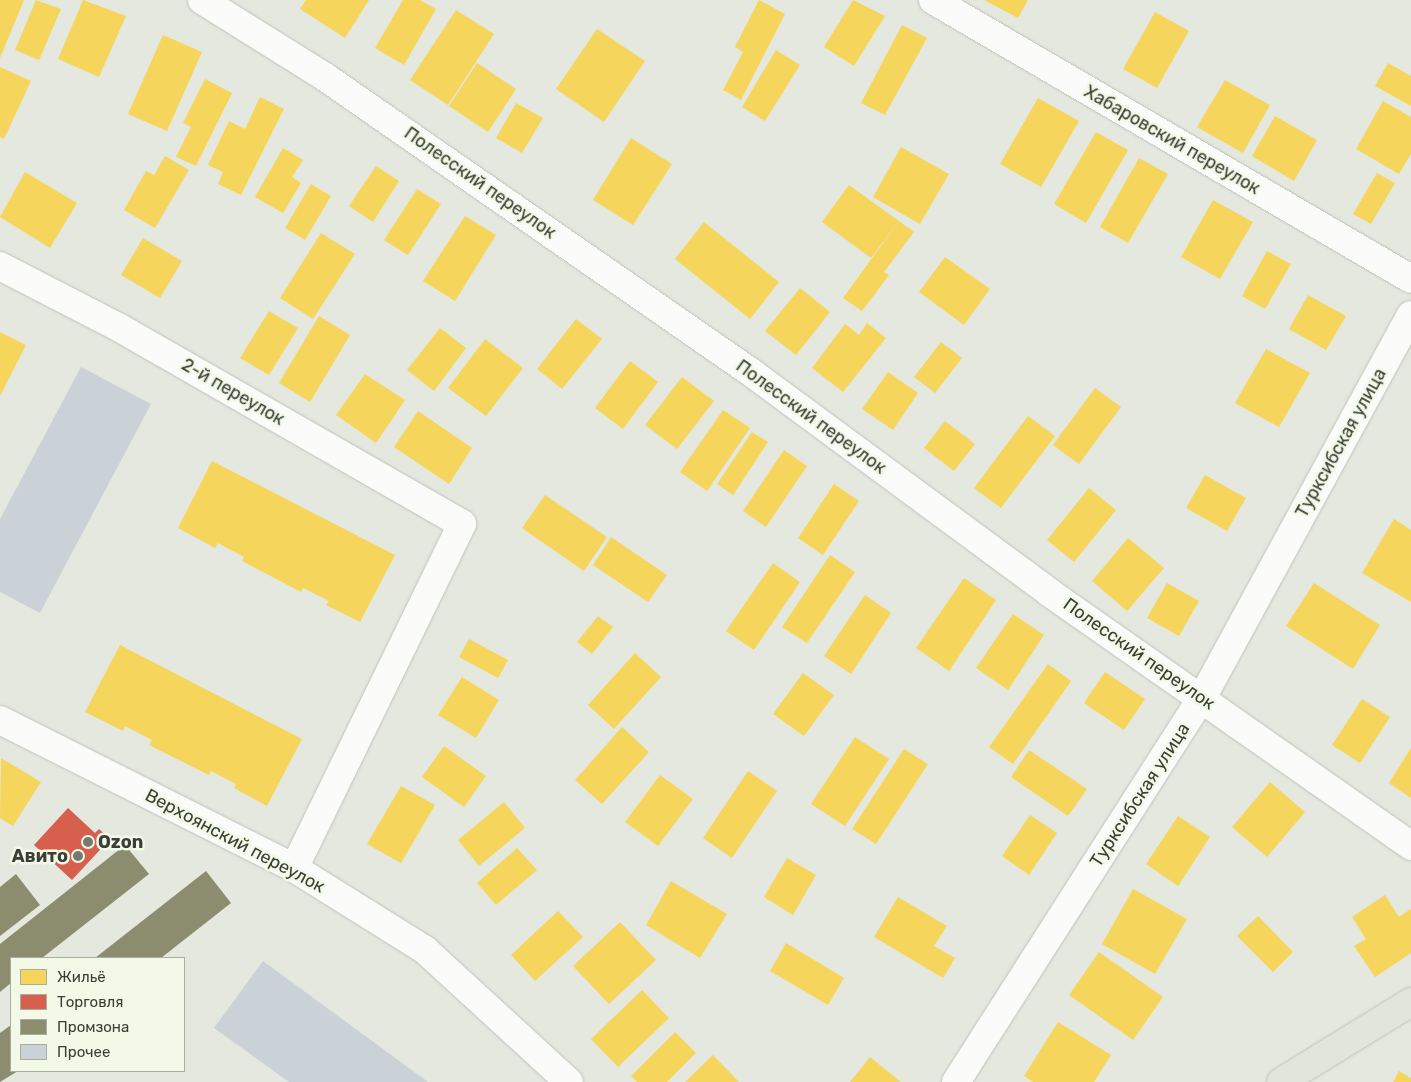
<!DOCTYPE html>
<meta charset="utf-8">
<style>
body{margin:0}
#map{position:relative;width:1411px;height:1082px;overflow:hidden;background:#e4e8de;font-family:Rubik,sans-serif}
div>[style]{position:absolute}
.homes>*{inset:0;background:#f6d55c}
.shops>*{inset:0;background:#d6604d}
.industry>*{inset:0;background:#8c8c6e}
.building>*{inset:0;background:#cad2d7}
.roads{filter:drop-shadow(0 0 1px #bfc2ba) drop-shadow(0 0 1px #bfc2ba)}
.minor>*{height:28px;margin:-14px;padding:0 14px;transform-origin:14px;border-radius:14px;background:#fbfcfa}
.major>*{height:28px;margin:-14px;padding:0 14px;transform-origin:14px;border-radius:14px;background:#e1e5db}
.dots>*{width:14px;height:14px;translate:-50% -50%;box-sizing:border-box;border:2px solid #f2f9e7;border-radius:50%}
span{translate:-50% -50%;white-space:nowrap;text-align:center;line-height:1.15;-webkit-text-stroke:5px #f2f9e7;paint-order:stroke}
.street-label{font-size:18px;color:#3b3d36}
.poi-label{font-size:18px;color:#3b3d36;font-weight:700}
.left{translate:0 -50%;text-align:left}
.right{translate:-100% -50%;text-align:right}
.legend{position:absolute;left:10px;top:957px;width:175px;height:115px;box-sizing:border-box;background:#f2f9e7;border:1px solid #a9aea0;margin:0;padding:6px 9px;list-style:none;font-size:15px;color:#3b3d36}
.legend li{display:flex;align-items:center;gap:10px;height:25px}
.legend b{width:25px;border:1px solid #a9aea0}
</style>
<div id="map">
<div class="homes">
<i style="clip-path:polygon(0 0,24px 0,0 58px)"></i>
<i style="clip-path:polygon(36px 0,61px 9px,39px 60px,15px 50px)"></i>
<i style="clip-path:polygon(83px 0,126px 16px,99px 77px,58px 59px)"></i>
<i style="clip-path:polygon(306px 0,369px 0,345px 38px,300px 9px)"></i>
<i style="clip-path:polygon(403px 0,420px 0,436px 9px,404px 65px,375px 48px)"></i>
<i style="clip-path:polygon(759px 0,785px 14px,741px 100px,723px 90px,743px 52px,735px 47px)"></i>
<i style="clip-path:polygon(853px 0,885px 16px,854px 66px,824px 47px)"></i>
<i style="clip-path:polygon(984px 0,1028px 0,1018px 18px)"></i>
<i style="clip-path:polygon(456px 10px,494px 34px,448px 105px,410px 80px)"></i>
<i style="clip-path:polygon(1155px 12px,1189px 31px,1157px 88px,1123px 69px)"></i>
<i style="clip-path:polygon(902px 25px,927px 38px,885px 115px,861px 103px)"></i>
<i style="clip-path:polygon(597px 29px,645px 61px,604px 122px,556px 89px)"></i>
<i style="clip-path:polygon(163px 35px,202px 52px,167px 131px,128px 114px)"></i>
<i style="clip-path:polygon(776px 50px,800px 65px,765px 121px,742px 107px)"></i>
<i style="clip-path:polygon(477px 63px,516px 89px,488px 132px,449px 106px)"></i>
<i style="clip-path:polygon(1388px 63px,1411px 76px,1411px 106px,1375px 86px)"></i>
<i style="clip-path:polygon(0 67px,31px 81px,4px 139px,0 137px)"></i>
<i style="clip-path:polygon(205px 79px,232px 93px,196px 166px,176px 157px,191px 127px,183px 123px)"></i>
<i style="clip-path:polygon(1225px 80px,1270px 105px,1243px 153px,1197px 127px)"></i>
<i style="clip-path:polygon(260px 97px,284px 109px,241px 195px,218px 184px,223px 172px,208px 165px,229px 121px,245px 129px)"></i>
<i style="clip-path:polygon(1038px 98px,1079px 121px,1041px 187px,1000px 164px)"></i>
<i style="clip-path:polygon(1383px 101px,1411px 117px,1411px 154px,1399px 174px,1356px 149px)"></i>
<i style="clip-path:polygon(516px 103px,543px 118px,522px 153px,496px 138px)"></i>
<i style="clip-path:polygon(1275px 116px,1317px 140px,1294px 181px,1252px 156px)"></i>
<i style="clip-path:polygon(1096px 132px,1128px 150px,1086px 223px,1054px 204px)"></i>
<i style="clip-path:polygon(631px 138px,672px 164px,633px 225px,593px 200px)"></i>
<i style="clip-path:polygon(901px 147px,949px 174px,920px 224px,873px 197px)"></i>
<i style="clip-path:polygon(283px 148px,303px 160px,292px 177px,301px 183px,283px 213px,255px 197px)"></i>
<i style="clip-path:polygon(165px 156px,189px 170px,155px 228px,124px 210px,146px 171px,154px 175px)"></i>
<i style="clip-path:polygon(1139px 158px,1168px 174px,1128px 243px,1100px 227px)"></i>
<i style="clip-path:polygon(376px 166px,399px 181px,373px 222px,349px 206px)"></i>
<i style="clip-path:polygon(25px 172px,77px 203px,50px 248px,0 217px)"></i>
<i style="clip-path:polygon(1377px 173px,1395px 183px,1371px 224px,1353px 214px)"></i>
<i style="clip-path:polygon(311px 184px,331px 196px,305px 240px,285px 228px)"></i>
<i style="clip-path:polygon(849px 185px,899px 221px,871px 258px,822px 222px)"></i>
<i style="clip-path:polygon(417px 189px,441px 204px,408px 255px,384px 240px)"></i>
<i style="clip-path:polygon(1213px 200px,1253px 222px,1220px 279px,1181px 257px)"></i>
<i style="clip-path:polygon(465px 216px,496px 235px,455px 301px,423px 281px)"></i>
<i style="clip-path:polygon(899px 221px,914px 232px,884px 272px,889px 275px,862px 311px,843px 298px)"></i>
<i style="clip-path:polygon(704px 222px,779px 282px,750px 319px,675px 259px)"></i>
<i style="clip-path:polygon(321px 233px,355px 254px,313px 319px,280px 298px)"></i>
<i style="clip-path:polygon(143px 238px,182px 261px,160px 298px,121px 275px)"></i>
<i style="clip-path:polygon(1267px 251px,1291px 264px,1265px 309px,1242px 296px)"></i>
<i style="clip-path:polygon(945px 257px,990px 289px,964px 325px,919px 292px)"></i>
<i style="clip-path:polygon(800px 288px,830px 312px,796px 355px,765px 331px)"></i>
<i style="clip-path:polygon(1308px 295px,1346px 316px,1326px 350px,1289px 329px)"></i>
<i style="clip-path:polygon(269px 311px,298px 328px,269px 375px,240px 358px)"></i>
<i style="clip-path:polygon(319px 316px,350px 335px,310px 402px,279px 383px)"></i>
<i style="clip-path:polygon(576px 319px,602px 339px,562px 389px,537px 369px)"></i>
<i style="clip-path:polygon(867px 323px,886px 338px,843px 392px,812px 368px,845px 324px,859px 335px)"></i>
<i style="clip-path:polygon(440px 328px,466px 348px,434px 391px,407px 370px)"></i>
<i style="clip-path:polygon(0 332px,26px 345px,0 396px)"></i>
<i style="clip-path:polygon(485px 339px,523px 368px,486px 416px,448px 388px)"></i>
<i style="clip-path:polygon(941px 342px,962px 358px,935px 393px,914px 377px)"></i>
<i style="clip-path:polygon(1266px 349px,1310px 373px,1279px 427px,1235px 403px)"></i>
<i style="clip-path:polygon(630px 361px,658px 382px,623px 429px,595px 408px)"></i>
<i style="clip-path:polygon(888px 372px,918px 393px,893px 430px,862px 409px)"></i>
<i style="clip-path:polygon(365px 374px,405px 400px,376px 443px,336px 415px)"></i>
<i style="clip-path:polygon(682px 377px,714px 401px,677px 449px,645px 425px)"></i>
<i style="clip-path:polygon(1095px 388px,1121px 407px,1079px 464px,1053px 445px)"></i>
<i style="clip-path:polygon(723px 410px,750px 428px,707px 491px,680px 472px)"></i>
<i style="clip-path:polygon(418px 411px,472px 448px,449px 484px,394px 447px)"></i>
<i style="clip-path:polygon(1028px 416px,1055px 436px,1001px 508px,974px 488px)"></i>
<i style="clip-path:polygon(945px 421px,975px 444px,954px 471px,924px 448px)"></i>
<i style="clip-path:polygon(752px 432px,768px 442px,733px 495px,717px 484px)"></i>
<i style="clip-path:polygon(784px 450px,807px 466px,766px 527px,743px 511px)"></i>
<i style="clip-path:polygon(212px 461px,395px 555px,360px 622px,326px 605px,329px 601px,303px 588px,301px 592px,242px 561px,244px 557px,218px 543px,215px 548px,178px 528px)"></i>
<i style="clip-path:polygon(1205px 475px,1246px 498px,1227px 531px,1186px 508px)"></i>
<i style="clip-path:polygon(834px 484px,859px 501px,823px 555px,798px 538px)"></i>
<i style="clip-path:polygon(1089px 488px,1116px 510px,1074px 562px,1047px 540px)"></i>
<i style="clip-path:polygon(545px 495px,607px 537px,584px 571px,522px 528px)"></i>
<i style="clip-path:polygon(1394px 519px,1411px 530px,1411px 602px,1362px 573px)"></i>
<i style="clip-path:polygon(611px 537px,667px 575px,648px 602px,593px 565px)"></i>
<i style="clip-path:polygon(1128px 538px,1164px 568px,1127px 611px,1092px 581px)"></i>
<i style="clip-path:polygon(830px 555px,855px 572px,807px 643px,782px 627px)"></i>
<i style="clip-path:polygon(773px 563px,800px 582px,754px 650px,726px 631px)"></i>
<i style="clip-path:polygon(964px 578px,996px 600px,949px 671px,916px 648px)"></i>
<i style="clip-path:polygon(1167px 583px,1199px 601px,1179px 636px,1147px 618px)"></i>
<i style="clip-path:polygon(1314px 583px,1380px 625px,1353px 669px,1286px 626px)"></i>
<i style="clip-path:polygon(865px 595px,891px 613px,851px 674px,824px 656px)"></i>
<i style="clip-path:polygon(1013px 614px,1044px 635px,1008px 690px,976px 668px)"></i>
<i style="clip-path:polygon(598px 616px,613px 627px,592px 654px,577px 642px)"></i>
<i style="clip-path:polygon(469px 639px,508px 660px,498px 678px,459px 657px)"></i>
<i style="clip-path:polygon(120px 645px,302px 739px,267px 806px,234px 788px,236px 784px,211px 771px,209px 775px,149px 745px,152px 740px,125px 726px,123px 731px,85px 712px)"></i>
<i style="clip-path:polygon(635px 653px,661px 677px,614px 729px,588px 705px)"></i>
<i style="clip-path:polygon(1048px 664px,1071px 681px,1013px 764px,989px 747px)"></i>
<i style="clip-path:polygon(1105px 672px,1145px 699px,1124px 730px,1084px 703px)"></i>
<i style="clip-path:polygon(803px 673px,834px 695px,804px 736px,773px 714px)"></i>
<i style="clip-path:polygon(462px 677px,499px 700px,476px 738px,438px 715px)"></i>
<i style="clip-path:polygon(1362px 699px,1390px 717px,1360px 763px,1332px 745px)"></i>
<i style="clip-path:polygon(622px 727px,649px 752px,602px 804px,575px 780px)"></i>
<i style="clip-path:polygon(855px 737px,889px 759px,845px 826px,811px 804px)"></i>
<i style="clip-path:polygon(444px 746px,486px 776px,464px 807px,422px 777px)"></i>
<i style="clip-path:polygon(1411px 748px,1411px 798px,1389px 783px)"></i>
<i style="clip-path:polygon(904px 749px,928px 764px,876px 844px,852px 829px)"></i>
<i style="clip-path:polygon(1029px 750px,1087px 789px,1068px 816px,1011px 777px)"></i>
<i style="clip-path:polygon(1px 758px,41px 782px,13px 826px,0 818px)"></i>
<i style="clip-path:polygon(748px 771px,777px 791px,732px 858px,703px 838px)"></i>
<i style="clip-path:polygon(660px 775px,693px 799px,658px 846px,625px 822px)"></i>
<i style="clip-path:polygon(1270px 782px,1305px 812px,1267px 857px,1232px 827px)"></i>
<i style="clip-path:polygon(401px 786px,435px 805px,401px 863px,367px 844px)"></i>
<i style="clip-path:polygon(504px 802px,525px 828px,479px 866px,458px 840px)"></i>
<i style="clip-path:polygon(1030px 815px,1057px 833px,1029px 875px,1002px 856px)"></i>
<i style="clip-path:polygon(1178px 816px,1210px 837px,1178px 886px,1146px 864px)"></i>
<i style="clip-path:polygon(517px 848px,537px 870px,496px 905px,477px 883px)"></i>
<i style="clip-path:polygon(787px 858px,816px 875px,793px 915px,764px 897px)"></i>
<i style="clip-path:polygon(671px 881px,727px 914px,700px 958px,646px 925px)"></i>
<i style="clip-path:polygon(1133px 889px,1187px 919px,1155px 974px,1102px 944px)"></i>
<i style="clip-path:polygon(1385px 895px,1399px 917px,1411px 909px,1411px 953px,1375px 977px,1354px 946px,1366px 939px,1352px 917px)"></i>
<i style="clip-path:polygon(898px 897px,947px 926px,934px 946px,955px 958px,943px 978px,874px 937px)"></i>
<i style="clip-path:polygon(558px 911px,583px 937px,535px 981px,511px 955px)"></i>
<i style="clip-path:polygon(1258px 916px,1293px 952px,1273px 972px,1237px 936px)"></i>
<i style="clip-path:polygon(620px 922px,656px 960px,609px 1004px,573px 966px)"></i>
<i style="clip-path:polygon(786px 943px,844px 978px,828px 1005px,770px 971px)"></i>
<i style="clip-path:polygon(1099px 952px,1163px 997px,1133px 1040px,1069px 995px)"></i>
<i style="clip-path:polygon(642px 990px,669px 1018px,618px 1067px,591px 1039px)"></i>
<i style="clip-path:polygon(1058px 1022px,1111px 1055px,1094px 1082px,1033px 1082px,1024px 1076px)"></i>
<i style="clip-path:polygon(675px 1032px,696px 1053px,667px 1082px,637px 1082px,631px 1076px)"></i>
<i style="clip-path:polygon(713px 1055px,739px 1082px,685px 1082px)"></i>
<i style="clip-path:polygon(870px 1057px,901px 1082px,850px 1082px)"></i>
<i style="clip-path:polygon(1399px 1071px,1411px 1078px,1411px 1082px,1393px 1082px)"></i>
</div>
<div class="shops">
<i style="clip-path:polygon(68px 808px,95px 833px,99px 829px,110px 839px,72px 880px,34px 845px)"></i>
</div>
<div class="industry">
<i style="clip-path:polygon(125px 845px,149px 874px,42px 958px,11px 958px,11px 983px,0 992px,0 944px)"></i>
<i style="clip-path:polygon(206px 871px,231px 903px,161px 958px,95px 958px)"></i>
<i style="clip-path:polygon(16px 874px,40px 905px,0 936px,0 887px)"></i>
<i style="clip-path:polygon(11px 1025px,11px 1071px,18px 1071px,0 1082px,0 1033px)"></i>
</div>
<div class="building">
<i style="clip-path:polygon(81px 367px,151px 404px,40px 613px,0 592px,0 519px)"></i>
<i style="clip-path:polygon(263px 961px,428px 1082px,289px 1082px,214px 1028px)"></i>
</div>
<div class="roads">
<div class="minor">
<i style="left:202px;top:0;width:145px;rotate:32deg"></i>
<i style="left:325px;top:77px;width:520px;rotate:34.73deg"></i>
<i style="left:752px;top:373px;width:370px;rotate:36.4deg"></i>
<i style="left:1050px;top:593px;width:441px;rotate:35deg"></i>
<i style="left:933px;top:0;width:553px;rotate:30.27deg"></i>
<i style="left:0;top:266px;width:135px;rotate:27.3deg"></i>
<i style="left:120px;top:328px;width:394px;rotate:29.8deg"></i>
<i style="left:462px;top:524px;width:383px;rotate:116deg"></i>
<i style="left:0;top:720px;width:329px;rotate:26.7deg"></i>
<i style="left:294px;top:868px;width:155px;rotate:32deg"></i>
<i style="left:425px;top:950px;width:195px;rotate:42.5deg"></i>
<i style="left:956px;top:1082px;width:456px;rotate:-57.4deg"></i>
<i style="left:1202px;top:698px;width:436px;rotate:-61.4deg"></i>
</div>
<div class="major">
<i style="left:1281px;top:1082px;width:153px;rotate:-31.6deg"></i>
</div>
</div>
<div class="dots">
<i style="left:88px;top:842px;background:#767971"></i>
<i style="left:78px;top:856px;background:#767971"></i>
</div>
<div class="street-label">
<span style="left:1172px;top:140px;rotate:30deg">Хабаровский переулок</span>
<span style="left:480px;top:183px;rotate:35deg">Полесский переулок</span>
<span style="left:233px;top:392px;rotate:30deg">2-й переулок</span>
<span style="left:811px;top:417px;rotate:36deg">Полесский переулок</span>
<span style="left:1341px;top:443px;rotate:-61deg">Турксибская улица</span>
<span style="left:1139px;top:654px;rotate:35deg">Полесский переулок</span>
<span style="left:1140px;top:795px;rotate:-57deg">Турксибская улица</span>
<span style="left:235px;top:841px;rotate:28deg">Верхоянский переулок</span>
</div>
<div class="poi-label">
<span class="left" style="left:98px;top:842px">Ozon</span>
<span class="right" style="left:68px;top:856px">Авито</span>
</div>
<ul class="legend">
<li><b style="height:14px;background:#f6d55c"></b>Жильё</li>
<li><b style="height:14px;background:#d6604d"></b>Торговля</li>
<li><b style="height:14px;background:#8c8c6e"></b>Промзона</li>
<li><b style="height:14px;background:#cad2d7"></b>Прочее</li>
</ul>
</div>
